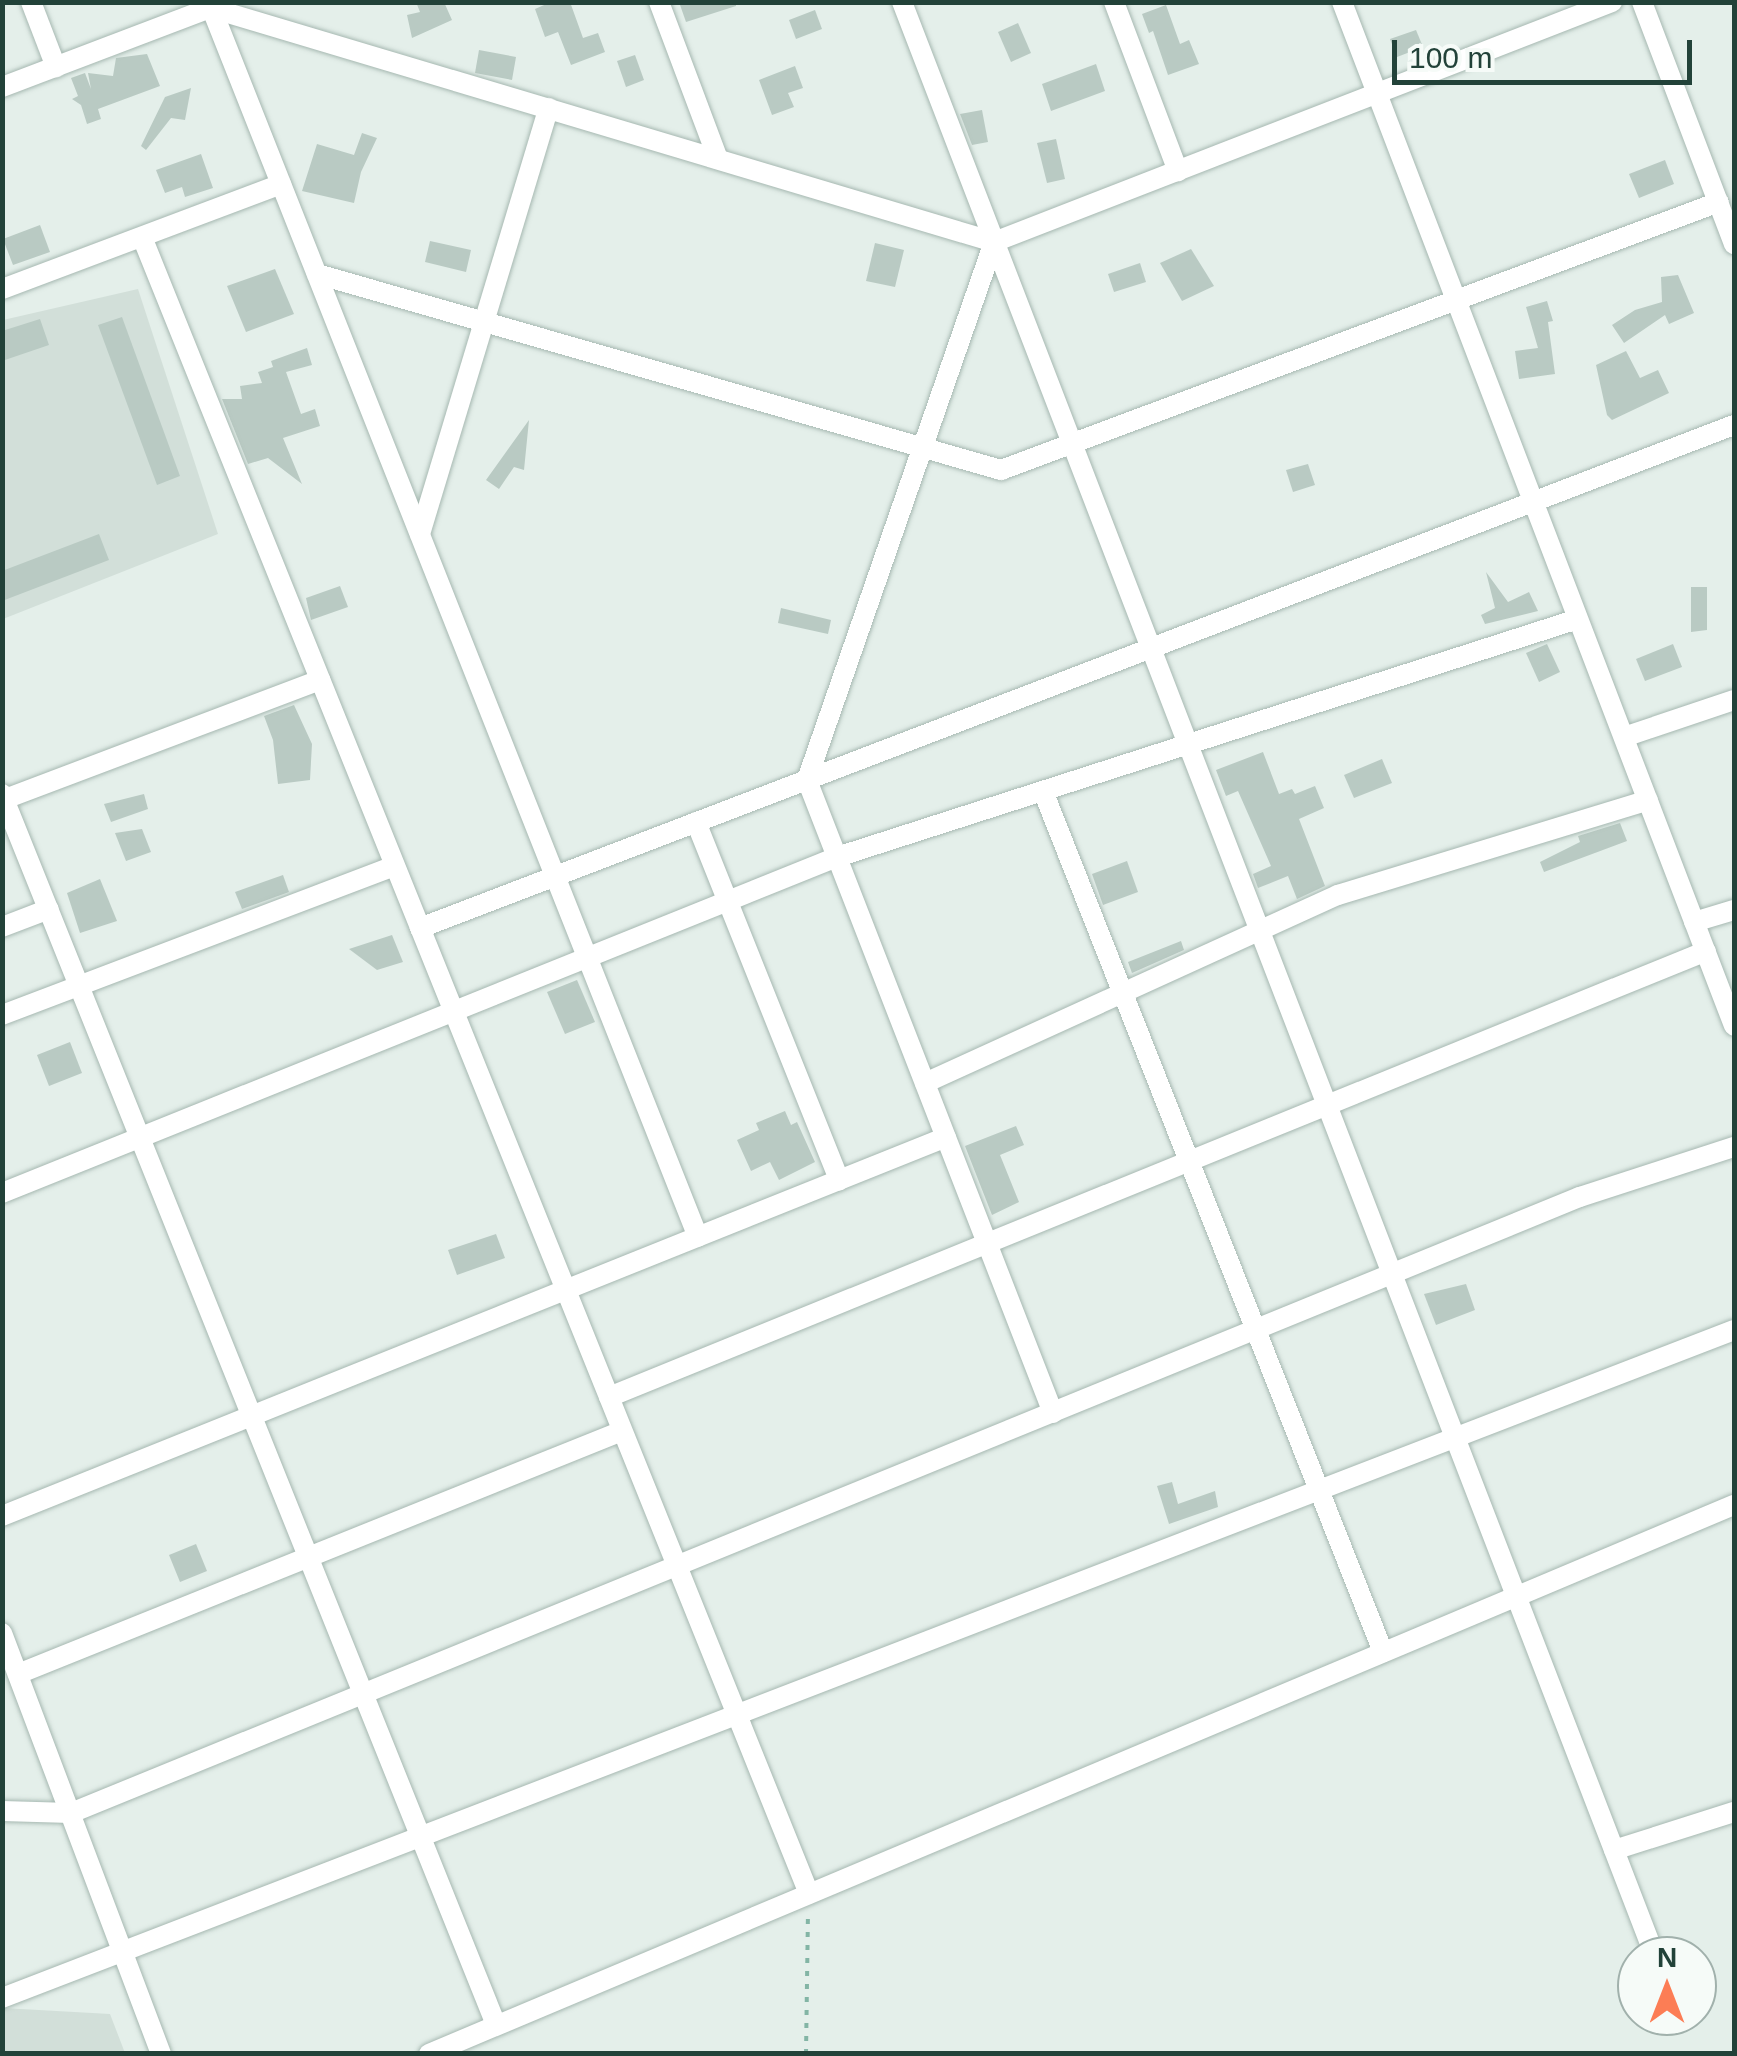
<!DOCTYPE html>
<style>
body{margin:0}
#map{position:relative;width:1737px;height:2056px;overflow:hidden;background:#e4efea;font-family:Arial,sans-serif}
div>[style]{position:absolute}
.built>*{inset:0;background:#d2dfd9}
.building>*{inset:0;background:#b9cac3}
.path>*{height:4px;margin-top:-2px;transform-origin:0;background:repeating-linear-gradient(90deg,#83b5a5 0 5px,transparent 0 13px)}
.roads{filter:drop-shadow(0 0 2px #a6b8b1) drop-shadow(0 0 2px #a6b8b1)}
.minor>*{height:20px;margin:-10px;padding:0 10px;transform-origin:10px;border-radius:10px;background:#fff}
span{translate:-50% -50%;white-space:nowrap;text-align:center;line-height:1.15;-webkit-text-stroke:8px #f6fbf8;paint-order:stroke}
.frame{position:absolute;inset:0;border:5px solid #224239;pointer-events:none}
.north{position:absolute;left:1617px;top:1936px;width:100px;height:100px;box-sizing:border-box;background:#f6fbf8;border:2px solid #a1b1ac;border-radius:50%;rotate:0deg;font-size:28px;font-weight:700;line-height:40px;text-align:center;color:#224239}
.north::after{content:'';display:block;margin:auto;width:35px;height:45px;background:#fc7d55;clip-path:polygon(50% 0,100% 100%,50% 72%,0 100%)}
.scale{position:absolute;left:1392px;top:40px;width:300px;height:45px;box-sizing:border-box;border:5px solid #224239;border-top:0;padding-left:12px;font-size:30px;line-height:35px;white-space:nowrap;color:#224239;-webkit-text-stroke:8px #f6fbf8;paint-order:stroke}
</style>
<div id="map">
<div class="built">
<i style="clip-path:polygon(138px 289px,218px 534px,3px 619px,3px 320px)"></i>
<i style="clip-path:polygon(3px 2008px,110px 2014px,125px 2053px,3px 2053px)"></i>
</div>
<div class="building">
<i style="clip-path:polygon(416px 2px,444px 2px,452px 20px,412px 38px,407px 15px,420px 12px)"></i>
<i style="clip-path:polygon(551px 2px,570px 2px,583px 38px,598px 33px,605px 52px,571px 65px,558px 32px,545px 37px,535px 9px)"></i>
<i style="clip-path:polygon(679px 2px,736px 2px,736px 6px,686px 22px)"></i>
<i style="clip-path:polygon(1166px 5px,1180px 44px,1189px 40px,1199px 64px,1168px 75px,1153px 31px,1149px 33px,1142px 14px)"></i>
<i style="clip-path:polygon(815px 10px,822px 29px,796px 39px,789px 20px)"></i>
<i style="clip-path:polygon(1018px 23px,1031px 53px,1011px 62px,998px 32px)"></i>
<i style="clip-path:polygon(1416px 30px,1423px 47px,1397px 57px,1390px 39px)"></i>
<i style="clip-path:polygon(479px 50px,516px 57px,512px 80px,475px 73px)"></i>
<i style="clip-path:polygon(147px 54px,160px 86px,98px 109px,101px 119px,87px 124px,81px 105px,72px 99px,78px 96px,71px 78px,85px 73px,91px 89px,88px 73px,113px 76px,116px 58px)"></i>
<i style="clip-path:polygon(635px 55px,644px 80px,626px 87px,617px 61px)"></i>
<i style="clip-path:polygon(1096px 64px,1105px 91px,1051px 111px,1042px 84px)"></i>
<i style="clip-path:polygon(795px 66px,803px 88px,788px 93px,794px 107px,772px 115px,759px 80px)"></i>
<i style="clip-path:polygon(191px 88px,185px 120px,171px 118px,146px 150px,141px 146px,165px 97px)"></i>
<i style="clip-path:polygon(982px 110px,988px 142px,972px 145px,960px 114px)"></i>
<i style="clip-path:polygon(362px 133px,377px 138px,361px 172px,354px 203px,302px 191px,317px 144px,354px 155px)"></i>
<i style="clip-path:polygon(1056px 139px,1065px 179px,1047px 183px,1037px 143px)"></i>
<i style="clip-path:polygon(201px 154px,213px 188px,185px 197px,182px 187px,165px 193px,156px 170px)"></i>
<i style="clip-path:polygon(1665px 160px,1674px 184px,1639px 198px,1629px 174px)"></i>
<i style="clip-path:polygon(40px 225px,50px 252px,13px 265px,3px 239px)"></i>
<i style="clip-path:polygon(430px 241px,471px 250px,466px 272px,425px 262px)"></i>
<i style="clip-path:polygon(875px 243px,904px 250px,895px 287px,866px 281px)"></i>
<i style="clip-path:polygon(1191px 249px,1214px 286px,1182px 301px,1160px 263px)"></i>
<i style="clip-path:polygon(1140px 263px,1146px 282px,1114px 292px,1108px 274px)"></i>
<i style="clip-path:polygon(275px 269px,294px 314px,246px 332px,227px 286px)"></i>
<i style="clip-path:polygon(1678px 275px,1694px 313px,1669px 324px,1665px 315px,1624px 343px,1612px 325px,1635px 310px,1662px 302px,1661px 277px)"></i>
<i style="clip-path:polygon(1547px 301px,1553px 321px,1548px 322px,1555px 374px,1519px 379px,1515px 351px,1538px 348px,1526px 307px)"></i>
<i style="clip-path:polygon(122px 317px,180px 476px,157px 485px,98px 325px)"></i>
<i style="clip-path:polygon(40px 319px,49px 345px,2px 361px,2px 331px)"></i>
<i style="clip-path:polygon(307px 348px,312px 365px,286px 372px,301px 414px,315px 409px,320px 426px,283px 438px,302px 484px,268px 458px,248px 464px,222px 399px,242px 399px,240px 386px,262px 383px,258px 372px,273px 367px,271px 361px)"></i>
<i style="clip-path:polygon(1626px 351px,1640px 378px,1658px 370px,1669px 393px,1612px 420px,1607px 415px,1596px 365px)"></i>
<i style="clip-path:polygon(529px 420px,524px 470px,514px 467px,499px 489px,486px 480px)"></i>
<i style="clip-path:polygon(1308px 464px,1315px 485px,1293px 492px,1286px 470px)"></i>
<i style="clip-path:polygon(99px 534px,109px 560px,2px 601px,2px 571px)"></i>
<i style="clip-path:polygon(1486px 572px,1508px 602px,1529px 592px,1538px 611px,1485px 624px,1481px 615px,1495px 608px)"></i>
<i style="clip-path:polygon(340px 586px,348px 607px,311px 620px,306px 598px)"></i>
<i style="clip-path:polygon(1691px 587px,1707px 587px,1707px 630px,1691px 632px)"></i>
<i style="clip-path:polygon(781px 608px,831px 620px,828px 634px,778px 623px)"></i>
<i style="clip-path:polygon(1547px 644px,1560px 672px,1539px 682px,1526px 653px)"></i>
<i style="clip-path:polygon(1673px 644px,1682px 667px,1645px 681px,1636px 659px)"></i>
<i style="clip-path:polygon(294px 705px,312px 744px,310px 780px,278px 784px,273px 740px,264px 716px)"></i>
<i style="clip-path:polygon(1263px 752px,1279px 794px,1292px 789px,1295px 794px,1315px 786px,1324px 808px,1299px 819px,1325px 886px,1297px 899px,1288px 876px,1258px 888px,1253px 874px,1271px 866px,1238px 791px,1226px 796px,1216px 770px)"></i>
<i style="clip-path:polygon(1382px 759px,1392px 783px,1354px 798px,1344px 775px)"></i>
<i style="clip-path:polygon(144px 794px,148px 809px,111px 822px,104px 804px)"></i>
<i style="clip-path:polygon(1620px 823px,1627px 841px,1544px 872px,1540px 862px,1580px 842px,1578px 836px)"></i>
<i style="clip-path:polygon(142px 829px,151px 852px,126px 861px,115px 833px)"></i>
<i style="clip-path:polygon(1127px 861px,1138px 892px,1103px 905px,1092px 874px)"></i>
<i style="clip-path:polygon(283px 875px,289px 892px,242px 909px,235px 892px)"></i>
<i style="clip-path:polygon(100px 879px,117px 921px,80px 933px,67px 893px)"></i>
<i style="clip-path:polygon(392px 935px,403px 962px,377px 970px,349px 949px)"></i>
<i style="clip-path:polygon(1181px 941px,1184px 950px,1132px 973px,1128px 962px)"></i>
<i style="clip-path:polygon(577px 980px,595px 1022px,565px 1034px,547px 992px)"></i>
<i style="clip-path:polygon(70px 1042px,82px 1073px,49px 1086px,37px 1055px)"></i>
<i style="clip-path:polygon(785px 1111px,791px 1125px,797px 1122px,815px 1162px,779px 1180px,770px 1162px,751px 1171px,737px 1140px,759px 1130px,756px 1123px)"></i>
<i style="clip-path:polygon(1016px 1126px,1024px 1145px,1000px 1155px,1019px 1202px,992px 1215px,965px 1146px)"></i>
<i style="clip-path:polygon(496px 1234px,505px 1258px,457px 1275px,448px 1250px)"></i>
<i style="clip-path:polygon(1466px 1284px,1475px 1310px,1436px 1325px,1424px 1294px)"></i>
<i style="clip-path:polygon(1172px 1482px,1178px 1504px,1215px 1491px,1218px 1507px,1169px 1524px,1157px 1486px)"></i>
<i style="clip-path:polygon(196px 1544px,207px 1571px,180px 1582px,169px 1555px)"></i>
</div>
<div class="path">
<i style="left:806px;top:2054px;width:141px;rotate:-89.2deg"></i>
</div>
<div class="roads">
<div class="minor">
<i style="left:31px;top:2px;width:70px;rotate:69deg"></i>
<i style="left:209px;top:2px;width:1328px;rotate:68.4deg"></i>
<i style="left:659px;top:2px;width:168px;rotate:69.4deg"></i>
<i style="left:902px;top:2px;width:2094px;rotate:68.93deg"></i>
<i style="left:1114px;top:2px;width:181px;rotate:69.3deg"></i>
<i style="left:1342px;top:2px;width:1096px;rotate:69.05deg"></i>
<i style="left:1642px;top:2px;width:259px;rotate:69.2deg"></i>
<i style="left:211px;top:8px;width:817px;rotate:16.64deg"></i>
<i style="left:994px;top:242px;width:663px;rotate:-21.22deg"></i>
<i style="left:2px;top:87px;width:236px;rotate:-20.8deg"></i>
<i style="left:142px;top:237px;width:1786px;rotate:68.07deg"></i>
<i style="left:994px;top:242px;width:570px;rotate:109.17deg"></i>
<i style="left:807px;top:780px;width:679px;rotate:68.76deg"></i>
<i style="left:317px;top:274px;width:712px;rotate:15.99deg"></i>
<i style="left:1001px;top:470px;width:766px;rotate:-20.47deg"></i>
<i style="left:2px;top:289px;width:298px;rotate:-20.6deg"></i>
<i style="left:420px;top:534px;width:445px;rotate:-73.2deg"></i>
<i style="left:1624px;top:737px;width:116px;rotate:-18.6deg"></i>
<i style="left:1043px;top:791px;width:926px;rotate:68.45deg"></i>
<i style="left:2px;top:794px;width:1326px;rotate:68.13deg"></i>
<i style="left:5px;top:799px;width:337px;rotate:-20.7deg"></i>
<i style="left:696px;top:822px;width:386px;rotate:68.2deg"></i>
<i style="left:1694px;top:922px;width:42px;rotate:-16.7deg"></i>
<i style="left:2px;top:927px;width:50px;rotate:-21deg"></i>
<i style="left:420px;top:928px;width:1407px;rotate:-20.95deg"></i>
<i style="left:2px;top:1015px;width:420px;rotate:-20.8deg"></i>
<i style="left:925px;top:1083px;width:454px;rotate:-24.5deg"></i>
<i style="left:1338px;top:895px;width:324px;rotate:-17deg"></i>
<i style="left:2px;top:1193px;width:900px;rotate:-21.92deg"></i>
<i style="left:837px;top:857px;width:778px;rotate:-17.81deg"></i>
<i style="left:609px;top:1397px;width:1184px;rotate:-22.12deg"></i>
<i style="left:2px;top:1516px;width:1017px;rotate:-21.87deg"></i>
<i style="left:2px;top:1633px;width:450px;rotate:69.3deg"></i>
<i style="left:18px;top:1674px;width:651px;rotate:-21.92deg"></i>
<i style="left:2px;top:1811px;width:69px;rotate:1.7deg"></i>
<i style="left:71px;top:1813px;width:1630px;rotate:-22.21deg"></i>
<i style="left:1580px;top:1197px;width:162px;rotate:-18deg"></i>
<i style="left:1614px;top:1850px;width:126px;rotate:-17.6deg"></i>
<i style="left:2px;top:1998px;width:1856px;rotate:-21.09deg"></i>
<i style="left:429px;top:2054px;width:1416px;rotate:-22.82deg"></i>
</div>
</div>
<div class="frame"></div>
<div class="north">N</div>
<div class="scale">100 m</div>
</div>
